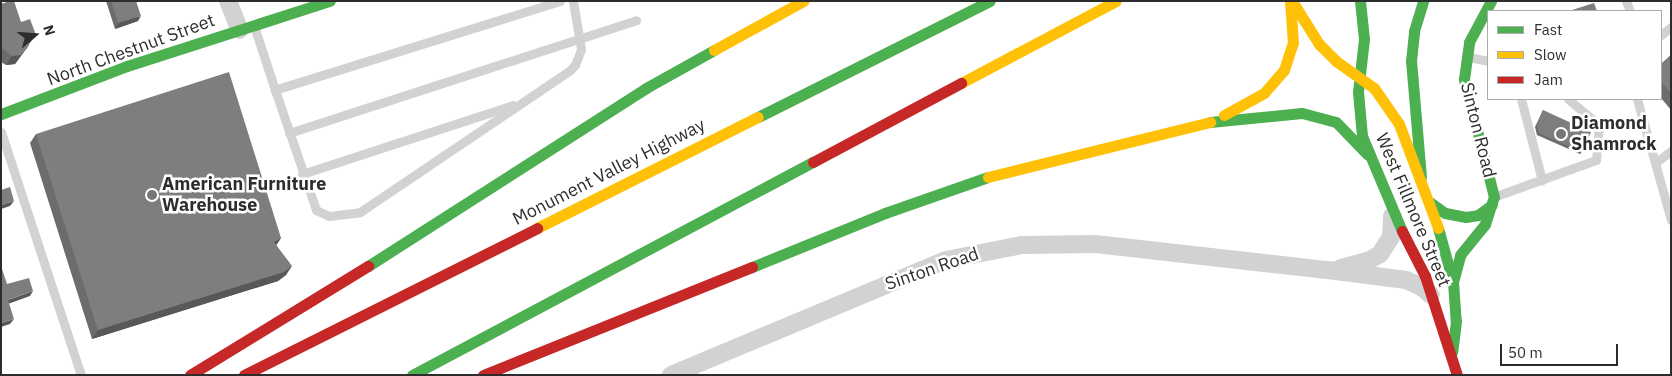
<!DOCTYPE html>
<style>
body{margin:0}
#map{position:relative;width:1672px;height:376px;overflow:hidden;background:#fff;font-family:"IBM Plex Sans",sans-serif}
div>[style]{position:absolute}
.lane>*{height:9px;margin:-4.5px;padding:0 4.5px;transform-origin:4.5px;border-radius:4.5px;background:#d2d2d2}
.street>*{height:18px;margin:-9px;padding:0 9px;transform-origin:9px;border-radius:9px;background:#d2d2d2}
.fast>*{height:11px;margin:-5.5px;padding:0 5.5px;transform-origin:5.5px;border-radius:5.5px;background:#4caf50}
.slow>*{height:11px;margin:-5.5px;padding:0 5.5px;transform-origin:5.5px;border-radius:5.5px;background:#ffc107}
.jam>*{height:11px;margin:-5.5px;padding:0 5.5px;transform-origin:5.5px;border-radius:5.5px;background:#c62828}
.wall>*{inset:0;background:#6c6c6c}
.shaded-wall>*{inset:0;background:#585858}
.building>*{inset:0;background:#7e7e7e}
.dots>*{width:14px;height:14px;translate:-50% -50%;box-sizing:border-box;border:2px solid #fff;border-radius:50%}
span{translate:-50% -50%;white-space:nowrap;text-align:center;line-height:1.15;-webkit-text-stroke:5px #fff;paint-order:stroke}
.street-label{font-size:18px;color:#2d2d2d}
.poi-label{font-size:18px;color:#2d2d2d;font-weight:700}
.left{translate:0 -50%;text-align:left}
.frame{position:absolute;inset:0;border:2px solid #2d2d2d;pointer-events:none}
.legend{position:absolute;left:1487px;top:10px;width:175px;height:90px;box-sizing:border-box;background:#fff;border:1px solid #ababab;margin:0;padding:6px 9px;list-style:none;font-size:15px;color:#2d2d2d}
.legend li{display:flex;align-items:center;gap:10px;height:25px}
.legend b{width:25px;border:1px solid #ababab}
.north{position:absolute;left:10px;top:10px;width:50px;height:50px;-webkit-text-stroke:4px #fff;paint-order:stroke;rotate:72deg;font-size:14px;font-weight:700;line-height:20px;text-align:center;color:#2d2d2d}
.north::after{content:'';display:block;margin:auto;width:18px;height:22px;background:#2d2d2d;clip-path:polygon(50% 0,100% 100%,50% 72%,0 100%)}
.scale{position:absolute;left:1500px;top:344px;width:118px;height:22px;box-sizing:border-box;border:2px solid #2d2d2d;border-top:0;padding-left:6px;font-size:15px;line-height:18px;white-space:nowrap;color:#2d2d2d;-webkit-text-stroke:4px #fff;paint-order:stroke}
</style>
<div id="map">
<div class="lane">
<i style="left:560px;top:1px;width:299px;rotate:162.7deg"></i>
<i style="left:275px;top:90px;width:127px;rotate:71.1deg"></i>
<i style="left:316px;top:210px;width:14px;rotate:25deg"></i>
<i style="left:329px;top:216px;width:31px;rotate:-7deg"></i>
<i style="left:360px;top:212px;width:252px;rotate:-34deg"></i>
<i style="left:569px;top:71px;width:8px;rotate:-45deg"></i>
<i style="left:575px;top:65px;width:17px;rotate:-69deg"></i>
<i style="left:581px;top:49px;width:49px;rotate:-99.5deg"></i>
<i style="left:1626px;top:1px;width:11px;rotate:68deg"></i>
<i style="left:254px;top:26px;width:67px;rotate:71.8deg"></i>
<i style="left:1661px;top:35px;width:13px;rotate:-39deg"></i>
<i style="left:1469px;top:57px;width:19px;rotate:12deg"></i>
<i style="left:1521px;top:99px;width:84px;rotate:75.5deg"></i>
<i style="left:1637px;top:99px;width:126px;rotate:74.3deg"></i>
<i style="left:1px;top:132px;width:256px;rotate:71.8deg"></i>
<i style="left:289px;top:133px;width:365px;rotate:-18deg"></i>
<i style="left:1655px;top:163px;width:20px;rotate:-37deg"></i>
<i style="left:302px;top:174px;width:222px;rotate:-18.1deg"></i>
<i style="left:1496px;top:196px;width:106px;rotate:-19.8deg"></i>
<i style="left:1596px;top:160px;width:35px;rotate:-85deg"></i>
<i style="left:1599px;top:125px;width:40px;rotate:-140deg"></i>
</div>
<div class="street">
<i style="left:228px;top:1px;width:31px;rotate:68deg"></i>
<i style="left:1341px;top:268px;width:28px;rotate:-15deg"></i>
<i style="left:1368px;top:261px;width:14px;rotate:-30deg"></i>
<i style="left:1380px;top:254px;width:20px;rotate:-57deg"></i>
<i style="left:1391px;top:237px;width:21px;rotate:-87deg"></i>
<i style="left:671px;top:375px;width:298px;rotate:-22.7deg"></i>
<i style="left:946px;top:260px;width:77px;rotate:-11.2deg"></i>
<i style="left:1022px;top:245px;width:73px;rotate:-0.8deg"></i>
<i style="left:1095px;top:244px;width:234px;rotate:6.4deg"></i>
<i style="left:1328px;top:270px;width:79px;rotate:7.3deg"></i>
<i style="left:1406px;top:280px;width:17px;rotate:24deg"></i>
<i style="left:1422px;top:287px;width:12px;rotate:42deg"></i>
</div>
<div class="fast">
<i style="left:1360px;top:1px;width:38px;rotate:84deg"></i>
<i style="left:1364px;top:39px;width:53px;rotate:96.5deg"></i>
<i style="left:1358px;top:92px;width:44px;rotate:84.8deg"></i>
<i style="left:1362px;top:136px;width:103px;rotate:67.2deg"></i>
<i style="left:1px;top:114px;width:135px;rotate:-20.9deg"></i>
<i style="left:127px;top:66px;width:213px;rotate:-17.8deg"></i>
<i style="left:758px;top:117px;width:259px;rotate:-26.6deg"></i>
<i style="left:1210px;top:122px;width:92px;rotate:-5.6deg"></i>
<i style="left:1302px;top:113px;width:35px;rotate:15deg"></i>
<i style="left:1336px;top:122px;width:45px;rotate:45.9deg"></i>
<i style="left:1421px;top:177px;width:116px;rotate:-94.9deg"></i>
<i style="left:1411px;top:61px;width:30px;rotate:-84deg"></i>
<i style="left:1414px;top:31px;width:31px;rotate:-73deg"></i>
<i style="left:1431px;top:203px;width:17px;rotate:36deg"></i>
<i style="left:1445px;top:213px;width:21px;rotate:11deg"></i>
<i style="left:1466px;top:217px;width:12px;rotate:-9deg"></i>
<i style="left:1478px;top:215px;width:17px;rotate:-36deg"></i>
<i style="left:1438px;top:228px;width:56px;rotate:74.5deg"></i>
<i style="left:1453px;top:282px;width:39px;rotate:86deg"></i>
<i style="left:1456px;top:321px;width:31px;rotate:97deg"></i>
<i style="left:368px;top:266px;width:330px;rotate:-32.6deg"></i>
<i style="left:646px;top:88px;width:78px;rotate:-29.2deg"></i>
<i style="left:752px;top:267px;width:144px;rotate:-22.1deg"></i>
<i style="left:885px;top:213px;width:109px;rotate:-19.3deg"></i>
<i style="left:1453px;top:282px;width:28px;rotate:-75deg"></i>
<i style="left:1460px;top:255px;width:40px;rotate:-51deg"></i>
<i style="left:1485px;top:224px;width:28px;rotate:-72deg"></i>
<i style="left:1494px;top:197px;width:122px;rotate:-104.3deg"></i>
<i style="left:1464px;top:79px;width:37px;rotate:-82deg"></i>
<i style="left:1469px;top:42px;width:47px;rotate:-61.8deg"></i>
<i style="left:412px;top:375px;width:454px;rotate:-28deg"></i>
</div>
<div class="slow">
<i style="left:1292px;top:1px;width:51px;rotate:57.9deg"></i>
<i style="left:1319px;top:44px;width:24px;rotate:45deg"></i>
<i style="left:1336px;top:61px;width:47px;rotate:35.4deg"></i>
<i style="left:1374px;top:88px;width:44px;rotate:55.2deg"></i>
<i style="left:1399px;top:124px;width:111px;rotate:69.4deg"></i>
<i style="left:714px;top:50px;width:102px;rotate:-28.8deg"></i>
<i style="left:961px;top:83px;width:175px;rotate:-27.9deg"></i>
<i style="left:1224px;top:115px;width:46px;rotate:-28.8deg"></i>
<i style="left:1264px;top:93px;width:30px;rotate:-49deg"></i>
<i style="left:1284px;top:70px;width:28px;rotate:-72deg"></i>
<i style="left:1293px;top:43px;width:42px;rotate:-94.1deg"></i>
<i style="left:988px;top:177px;width:229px;rotate:-13.9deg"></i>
<i style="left:537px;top:228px;width:247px;rotate:-26.7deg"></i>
</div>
<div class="jam">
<i style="left:813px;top:162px;width:168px;rotate:-28.1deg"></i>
<i style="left:1402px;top:231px;width:51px;rotate:62.9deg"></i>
<i style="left:1425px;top:276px;width:104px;rotate:72.1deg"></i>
<i style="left:190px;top:375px;width:209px;rotate:-31.5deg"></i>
<i style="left:244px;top:375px;width:328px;rotate:-26.6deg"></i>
<i style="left:483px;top:375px;width:290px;rotate:-21.9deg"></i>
</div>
<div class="wall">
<i style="clip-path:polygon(106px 1px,136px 1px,138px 21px,115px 29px)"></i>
<i style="clip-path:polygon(1px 4px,21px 22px,29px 44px,28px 44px,29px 45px,15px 64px,6px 65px,1px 62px)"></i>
<i style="clip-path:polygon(1671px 55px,1671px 110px,1661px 98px,1661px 64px)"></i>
<i style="clip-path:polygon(1543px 110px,1582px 152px,1580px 154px,1537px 135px,1535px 127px)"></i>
<i style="clip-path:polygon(36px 134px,281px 238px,276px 245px,286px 275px,278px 281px,92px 339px,30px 143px)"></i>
</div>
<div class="shaded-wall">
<i style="clip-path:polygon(141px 16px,138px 21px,115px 29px,118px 23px)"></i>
<i style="clip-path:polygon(36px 35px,29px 44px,20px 47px,26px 38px)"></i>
<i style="clip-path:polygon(29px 45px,15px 64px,6px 65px,12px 56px)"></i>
<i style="clip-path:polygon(14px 201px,10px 206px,1px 209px,1px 205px)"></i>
<i style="clip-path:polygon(281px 238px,275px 247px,274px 242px)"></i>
<i style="clip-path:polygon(292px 266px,286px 275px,278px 281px,92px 339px,98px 330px)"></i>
<i style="clip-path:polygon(33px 291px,30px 296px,5px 305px,8px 300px)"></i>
<i style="clip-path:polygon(14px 319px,10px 324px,1px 327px,1px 323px)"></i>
</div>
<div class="building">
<i style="clip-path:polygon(10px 1px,14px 1px,21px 22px,30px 19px,36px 35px,26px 38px,29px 45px,21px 55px,12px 56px,1px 47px,1px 4px)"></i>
<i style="clip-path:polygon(111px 1px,136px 1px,141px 16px,118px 23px)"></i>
<i style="clip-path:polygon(1594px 3px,1597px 11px,1569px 11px)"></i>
<i style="clip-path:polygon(1671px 55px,1671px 94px,1661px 81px,1661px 64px)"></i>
<i style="clip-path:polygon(229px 72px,281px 238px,274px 242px,292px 266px,284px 272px,98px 330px,36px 134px)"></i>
<i style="clip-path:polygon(1543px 110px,1591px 132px,1582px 152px,1539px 133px,1537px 125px)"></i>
<i style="clip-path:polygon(10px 187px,14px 201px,1px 205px,1px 190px)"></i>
<i style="clip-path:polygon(1px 266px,7px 284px,29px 278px,33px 291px,8px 300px,14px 319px,1px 323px)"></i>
</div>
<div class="dots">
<i style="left:1561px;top:134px;background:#767676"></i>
<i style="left:152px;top:195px;background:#767676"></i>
</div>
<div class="street-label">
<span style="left:131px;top:50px;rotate:-20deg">North Chestnut Street</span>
<span style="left:1478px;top:130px;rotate:76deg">Sinton Road</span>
<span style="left:609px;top:172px;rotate:-27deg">Monument Valley Highway</span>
<span style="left:1413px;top:210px;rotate:67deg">West Fillmore Street</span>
<span style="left:932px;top:269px;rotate:-19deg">Sinton Road</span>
</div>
<div class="poi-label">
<span class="left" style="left:1571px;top:134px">Diamond<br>Shamrock</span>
<span class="left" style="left:162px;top:195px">American Furniture<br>Warehouse</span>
</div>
<div class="frame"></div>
<ul class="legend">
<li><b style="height:6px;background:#4caf50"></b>Fast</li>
<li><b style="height:6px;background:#ffc107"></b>Slow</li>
<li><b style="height:6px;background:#c62828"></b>Jam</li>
</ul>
<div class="north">N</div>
<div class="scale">50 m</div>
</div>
